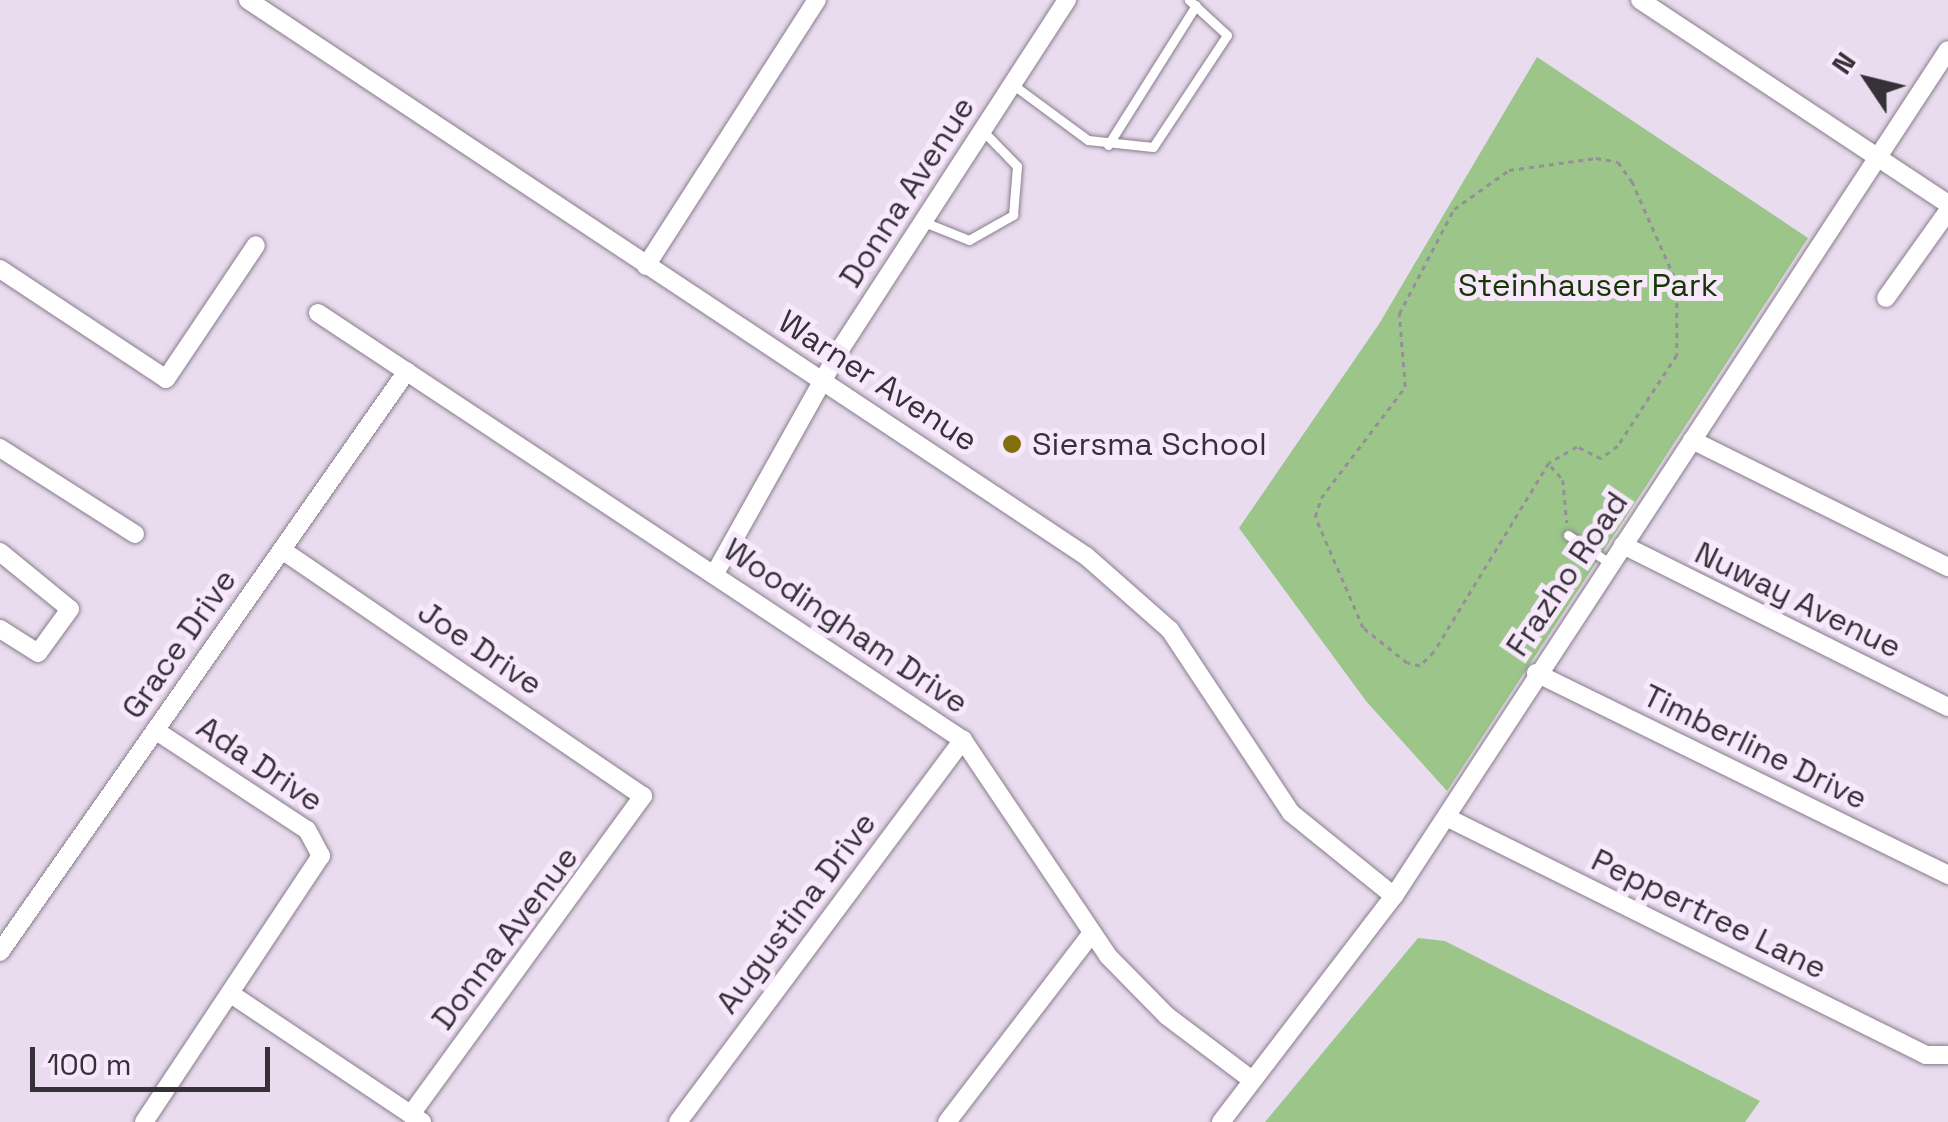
<!DOCTYPE html>
<style>
body{margin:0}
#map{position:relative;width:1948px;height:1122px;overflow:hidden;background:#e9dcee;font-family:"Space Grotesk",sans-serif}
div>[style]{position:absolute}
.green>*{inset:0;background:#9bc589}
.path>*{height:2.5px;margin-top:-1.25px;transform-origin:0;background:repeating-linear-gradient(90deg,#978e9b 0 5px,transparent 0 10px)}
.roads{filter:drop-shadow(0 0 2px #887c8c) drop-shadow(0 0 2px #887c8c)}
.lane>*{height:9px;margin:-4.5px;padding:0 4.5px;transform-origin:4.5px;border-radius:4.5px;background:#fff}
.street>*{height:18px;margin:-9px;padding:0 9px;transform-origin:9px;border-radius:9px;background:#fff}
.dots>*{width:28px;height:28px;translate:-50% -50%;box-sizing:border-box;border:5px solid #f7e9fb;border-radius:50%}
span{translate:-50% -50%;white-space:nowrap;text-align:center;line-height:1.15;-webkit-text-stroke:10px #f7e9fb;paint-order:stroke}
.street-label{font-size:32px;color:#363138}
.park-label{font-size:32px;color:#163603}
.poi-label{font-size:32px;color:#363138}
.left{translate:0 -50%;text-align:left}
.north{position:absolute;left:1818px;top:30px;width:100px;height:100px;-webkit-text-stroke:8px #f7e9fb;paint-order:stroke;rotate:305deg;font-size:28px;font-weight:700;line-height:40px;text-align:center;color:#363138}
.north::after{content:'';display:block;margin:auto;width:35px;height:45px;background:#363138;clip-path:polygon(50% 0,100% 100%,50% 72%,0 100%)}
.scale{position:absolute;left:30px;top:1047px;width:240px;height:45px;box-sizing:border-box;border:5px solid #363138;border-top:0;padding-left:12px;font-size:30px;line-height:35px;white-space:nowrap;color:#363138;-webkit-text-stroke:8px #f7e9fb;paint-order:stroke}
</style>
<div id="map">
<div class="green">
<i style="clip-path:polygon(1537px 57px,1808px 238px,1447px 791px,1366px 701px,1239px 528px,1379px 324px)"></i>
<i style="clip-path:polygon(1418px 938px,1445px 941px,1760px 1101px,1745px 1122px,1265px 1122px)"></i>
</div>
<div class="path">
<i style="left:1596px;top:158px;width:22px;rotate:10deg"></i>
<i style="left:1618px;top:162px;width:24px;rotate:54deg"></i>
<i style="left:1632px;top:181px;width:111px;rotate:66.2deg"></i>
<i style="left:1677px;top:283px;width:72px;rotate:90deg"></i>
<i style="left:1677px;top:355px;width:108px;rotate:123deg"></i>
<i style="left:1618px;top:446px;width:21px;rotate:143deg"></i>
<i style="left:1601px;top:459px;width:27px;rotate:-153deg"></i>
<i style="left:1577px;top:447px;width:32px;rotate:150deg"></i>
<i style="left:1549px;top:463px;width:221px;rotate:121.3deg"></i>
<i style="left:1434px;top:652px;width:20px;rotate:135deg"></i>
<i style="left:1420px;top:666px;width:13px;rotate:-167deg"></i>
<i style="left:1407px;top:663px;width:56px;rotate:-141.5deg"></i>
<i style="left:1363px;top:628px;width:121px;rotate:-113.4deg"></i>
<i style="left:1315px;top:517px;width:20px;rotate:-72deg"></i>
<i style="left:1321px;top:498px;width:139px;rotate:-52.9deg"></i>
<i style="left:1405px;top:387px;width:73px;rotate:-94.7deg"></i>
<i style="left:1399px;top:314px;width:119px;rotate:-62.4deg"></i>
<i style="left:1454px;top:209px;width:67px;rotate:-35.3deg"></i>
<i style="left:1509px;top:170px;width:88px;rotate:-7.9deg"></i>
<i style="left:1551px;top:466px;width:18px;rotate:49deg"></i>
<i style="left:1563px;top:480px;width:43px;rotate:84.7deg"></i>
</div>
<div class="roads">
<div class="lane">
<i style="left:1012px;top:84px;width:94px;rotate:36.4deg"></i>
<i style="left:1088px;top:140px;width:65px;rotate:6.1deg"></i>
<i style="left:1153px;top:147px;width:134px;rotate:-56.5deg"></i>
<i style="left:1227px;top:35px;width:52px;rotate:-137.4deg"></i>
<i style="left:1108px;top:145px;width:165px;rotate:-57.8deg"></i>
<i style="left:924px;top:222px;width:48px;rotate:21.8deg"></i>
<i style="left:969px;top:240px;width:51px;rotate:-29.6deg"></i>
<i style="left:1013px;top:215px;width:49px;rotate:-85.3deg"></i>
<i style="left:1017px;top:166px;width:49px;rotate:-134.2deg"></i>
<i style="left:1568px;top:535px;width:48px;rotate:34deg"></i>
</div>
<div class="street">
<i style="left:248px;top:0;width:1006px;rotate:33.56deg"></i>
<i style="left:1086px;top:556px;width:112px;rotate:41.4deg"></i>
<i style="left:1170px;top:630px;width:219px;rotate:56.5deg"></i>
<i style="left:1291px;top:813px;width:132px;rotate:38.9deg"></i>
<i style="left:1640px;top:0;width:369px;rotate:33.5deg"></i>
<i style="left:646px;top:266px;width:316px;rotate:-57.3deg"></i>
<i style="left:0;top:269px;width:199px;rotate:33.5deg"></i>
<i style="left:166px;top:379px;width:161px;rotate:-56.1deg"></i>
<i style="left:1886px;top:298px;width:107px;rotate:-54.5deg"></i>
<i style="left:318px;top:313px;width:774px;rotate:33.51deg"></i>
<i style="left:963px;top:740px;width:260px;rotate:56.1deg"></i>
<i style="left:1108px;top:956px;width:84px;rotate:45.5deg"></i>
<i style="left:1167px;top:1016px;width:106px;rotate:37deg"></i>
<i style="left:1692px;top:440px;width:286px;rotate:26.4deg"></i>
<i style="left:0;top:448px;width:160px;rotate:32.5deg"></i>
<i style="left:1623px;top:545px;width:363px;rotate:26.5deg"></i>
<i style="left:282px;top:550px;width:437px;rotate:34.3deg"></i>
<i style="left:643px;top:796px;width:394px;rotate:126.1deg"></i>
<i style="left:0;top:552px;width:90px;rotate:39.2deg"></i>
<i style="left:70px;top:609px;width:54px;rotate:126deg"></i>
<i style="left:38px;top:653px;width:45px;rotate:-147.7deg"></i>
<i style="left:714px;top:575px;width:260px;rotate:-60.8deg"></i>
<i style="left:841px;top:348px;width:415px;rotate:-57deg"></i>
<i style="left:1536px;top:673px;width:459px;rotate:26.1deg"></i>
<i style="left:1446px;top:817px;width:536px;rotate:26.37deg"></i>
<i style="left:1926px;top:1055px;width:22px"></i>
<i style="left:0;top:952px;width:709px;rotate:-54.99deg"></i>
<i style="left:231px;top:994px;width:230px;rotate:33.8deg"></i>
<i style="left:144px;top:1122px;width:320px;rotate:-56.4deg"></i>
<i style="left:321px;top:856px;width:30px;rotate:-118deg"></i>
<i style="left:307px;top:830px;width:182px;rotate:-146.7deg"></i>
<i style="left:678px;top:1122px;width:477px;rotate:-53.3deg"></i>
<i style="left:947px;top:1122px;width:237px;rotate:-52.5deg"></i>
<i style="left:1221px;top:1122px;width:285px;rotate:-52.6deg"></i>
<i style="left:1394px;top:896px;width:1011px;rotate:-56.78deg"></i>
</div>
</div>
<div class="dots">
<i style="left:1012px;top:444px;background:#816f0e"></i>
</div>
<div class="street-label">
<span style="left:907px;top:192px;rotate:-57deg">Donna Avenue</span>
<span style="left:878px;top:381px;rotate:33deg">Warner Avenue</span>
<span style="left:1567px;top:574px;rotate:-56deg">Frazho Road</span>
<span style="left:1798px;top:600px;rotate:26deg">Nuway Avenue</span>
<span style="left:846px;top:626px;rotate:34deg">Woodingham Drive</span>
<span style="left:179px;top:644px;rotate:-55deg">Grace Drive</span>
<span style="left:480px;top:648px;rotate:34deg">Joe Drive</span>
<span style="left:1755px;top:747px;rotate:26deg">Timberline Drive</span>
<span style="left:260px;top:764px;rotate:34deg">Ada Drive</span>
<span style="left:796px;top:913px;rotate:-53deg">Augustina Drive</span>
<span style="left:1709px;top:914px;rotate:26deg">Peppertree Lane</span>
<span style="left:505px;top:938px;rotate:-53deg">Donna Avenue</span>
</div>
<div class="park-label">
<span style="left:1588px;top:285px">Steinhauser Park</span>
</div>
<div class="poi-label">
<span class="left" style="left:1032px;top:444px">Siersma School</span>
</div>
<div class="north">N</div>
<div class="scale">100 m</div>
</div>
